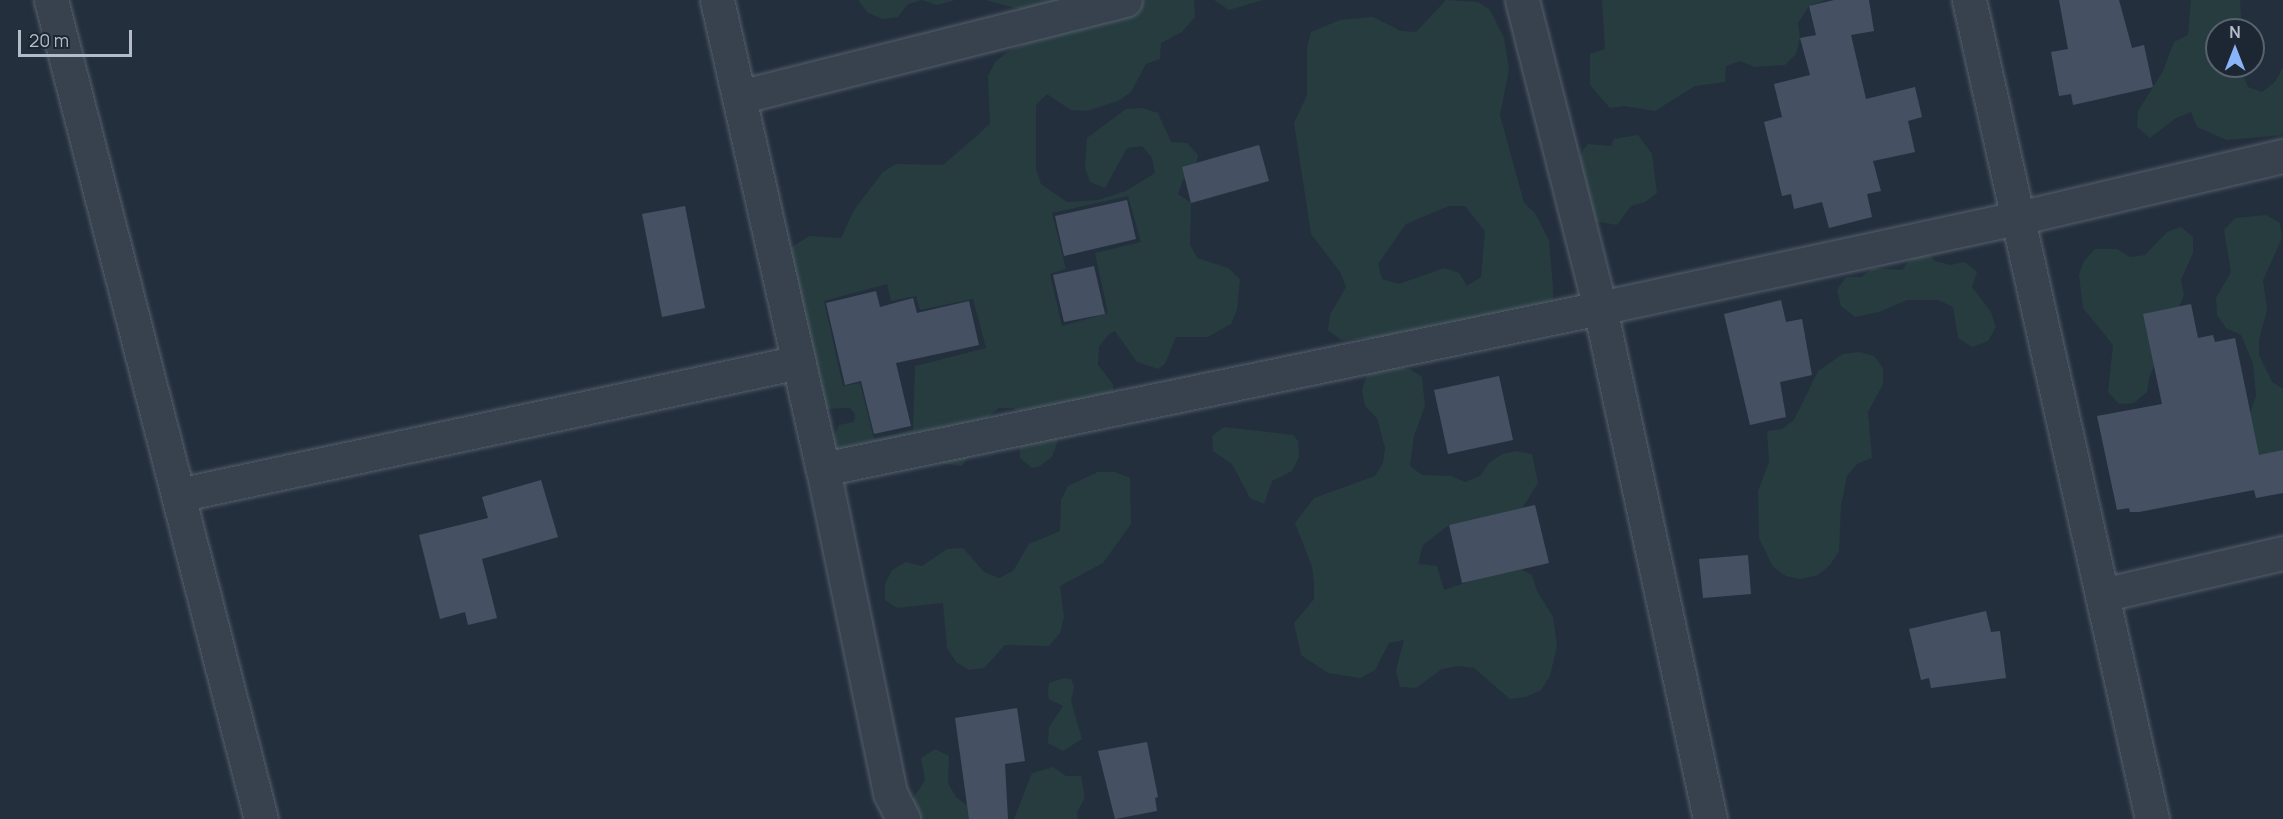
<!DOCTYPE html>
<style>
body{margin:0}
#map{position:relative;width:2283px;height:819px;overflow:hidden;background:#242f3e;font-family:Manrope,sans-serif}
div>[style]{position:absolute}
.green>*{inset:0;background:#263c3f}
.building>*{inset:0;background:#455162}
.roads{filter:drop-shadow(0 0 2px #565f6c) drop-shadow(0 0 2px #565f6c)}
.minor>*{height:33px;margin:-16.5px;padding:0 16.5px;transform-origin:16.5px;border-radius:16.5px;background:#38414e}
span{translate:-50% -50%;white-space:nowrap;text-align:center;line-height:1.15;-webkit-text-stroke:4.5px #1d2633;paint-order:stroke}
.north{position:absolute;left:2205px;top:18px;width:60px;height:60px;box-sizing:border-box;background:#1d2633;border:2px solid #59626f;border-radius:50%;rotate:0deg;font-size:16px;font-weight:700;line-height:24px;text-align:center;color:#b4bcc9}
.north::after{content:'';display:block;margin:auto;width:21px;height:27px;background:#8ab4f8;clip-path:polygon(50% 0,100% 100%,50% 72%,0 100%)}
.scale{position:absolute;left:18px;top:30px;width:114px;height:27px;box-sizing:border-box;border:3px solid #b4bcc9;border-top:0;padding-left:8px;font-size:18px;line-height:21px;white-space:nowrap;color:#b4bcc9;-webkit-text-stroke:4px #1d2633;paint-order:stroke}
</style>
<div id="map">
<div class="green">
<i style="clip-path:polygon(858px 0,955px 0,937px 5px,922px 0,908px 4px,898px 17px,883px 19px,868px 13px)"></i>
<i style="clip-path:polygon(986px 0,1102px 0,1023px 10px)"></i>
<i style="clip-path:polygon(evenodd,1145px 0,1194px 0,1195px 17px,1182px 32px,1161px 43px,1160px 59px,1146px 64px,1131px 92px,1118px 101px,1087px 111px,1071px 110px,1047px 94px,1036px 105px,1036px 169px,1041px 184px,1067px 202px,1098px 200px,1126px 191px,1155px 173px,1152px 158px,1142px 146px,1127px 148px,1105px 188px,1090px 182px,1085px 167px,1087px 138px,1126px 109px,1142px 108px,1158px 113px,1171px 142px,1187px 143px,1198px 155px,1195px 170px,1183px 180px,1178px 194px,1191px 203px,1190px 244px,1197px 258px,1228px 268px,1240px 279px,1237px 310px,1231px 324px,1208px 337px,1176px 337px,1165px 364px,1158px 369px,1137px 362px,1115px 331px,1108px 335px,1099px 347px,1098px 365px,1113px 384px,1113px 399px,1060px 434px,1052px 457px,1040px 466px,1032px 468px,1020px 458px,1019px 412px,1013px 408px,999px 408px,980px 423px,971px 453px,962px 466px,828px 449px,839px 425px,854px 422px,855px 414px,850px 408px,821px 409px,783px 253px,809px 236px,841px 238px,854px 210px,883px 172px,896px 164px,943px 165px,979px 134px,990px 123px,988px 76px,995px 62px,1007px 52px,1037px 38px,1134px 10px,1145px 0,1128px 196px,1141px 242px,1095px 253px,1108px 313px,1062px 326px,1050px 274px,1066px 269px,1052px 213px,1128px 196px,1145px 0,887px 284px,891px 301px,916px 296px,920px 310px,973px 299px,986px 348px,915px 366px,913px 430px,874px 439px,860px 383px,843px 386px,824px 301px,887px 284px)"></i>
<i style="clip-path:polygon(1214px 0,1263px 0,1229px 10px)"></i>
<i style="clip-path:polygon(evenodd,1446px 0,1478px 2px,1490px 10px,1504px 38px,1509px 69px,1500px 115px,1524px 203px,1535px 213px,1549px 240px,1553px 287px,1553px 303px,1480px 349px,1450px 357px,1389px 337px,1341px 340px,1328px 330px,1330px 315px,1346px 287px,1340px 272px,1311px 234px,1294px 123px,1307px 95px,1307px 47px,1311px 32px,1340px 20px,1373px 17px,1401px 31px,1416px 32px,1446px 0,1449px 206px,1465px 206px,1485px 231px,1481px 277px,1467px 286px,1459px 273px,1444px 268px,1399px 284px,1382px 279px,1378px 264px,1406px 224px,1449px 206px)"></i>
<i style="clip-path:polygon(1602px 0,1826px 0,1809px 6px,1798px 23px,1800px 38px,1796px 54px,1785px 65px,1755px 67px,1740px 61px,1726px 66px,1725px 82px,1695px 86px,1655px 111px,1625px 106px,1610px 108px,1590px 85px,1590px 54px,1605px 49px)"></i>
<i style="clip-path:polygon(2191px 0,2240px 0,2242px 30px,2217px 30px,2217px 66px,2239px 66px,2248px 87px,2262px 92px,2275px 82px,2283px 67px,2283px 135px,2227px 140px,2197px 127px,2191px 112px,2176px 118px,2150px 138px,2137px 127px,2138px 111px,2163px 71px,2174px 42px,2188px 35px)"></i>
<i style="clip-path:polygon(1638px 135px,1652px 154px,1657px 193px,1645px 202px,1631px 206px,1617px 225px,1594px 221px,1577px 165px,1583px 150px,1588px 144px,1611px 146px,1614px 139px)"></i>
<i style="clip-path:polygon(2266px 215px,2280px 223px,2282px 238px,2263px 280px,2267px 310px,2259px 340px,2259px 355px,2272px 382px,2283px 389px,2283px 465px,2259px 455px,2246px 425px,2256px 396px,2253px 364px,2241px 335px,2226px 328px,2217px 315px,2216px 298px,2231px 272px,2224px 230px,2235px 218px)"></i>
<i style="clip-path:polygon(2181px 227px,2193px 237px,2193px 253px,2181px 280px,2184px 295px,2149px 378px,2147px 392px,2134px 403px,2119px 404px,2108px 392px,2113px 345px,2083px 308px,2079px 275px,2084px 261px,2095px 249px,2117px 249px,2130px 257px,2145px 255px,2167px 232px)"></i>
<i style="clip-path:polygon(1925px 250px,1935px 261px,1950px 265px,1965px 262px,1977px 272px,1972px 287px,1991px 312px,1996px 327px,1988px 341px,1972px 347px,1958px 338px,1953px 307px,1938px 300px,1907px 300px,1879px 312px,1855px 317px,1841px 306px,1837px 290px,1846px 277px,1861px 277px,1873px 268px,1902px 270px,1912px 257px)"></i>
<i style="clip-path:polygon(1859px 352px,1874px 356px,1883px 368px,1883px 384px,1868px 412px,1872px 458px,1857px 464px,1847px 476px,1841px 505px,1839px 551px,1830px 565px,1818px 575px,1801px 579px,1786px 576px,1773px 567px,1759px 538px,1758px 491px,1769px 462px,1767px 431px,1782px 429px,1794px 420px,1818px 371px,1843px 354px)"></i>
<i style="clip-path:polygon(1378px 366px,1410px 369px,1422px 377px,1425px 406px,1414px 436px,1410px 466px,1422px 475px,1451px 476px,1465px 482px,1480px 476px,1489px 463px,1502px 454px,1516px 451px,1532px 454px,1538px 483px,1521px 510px,1449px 525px,1423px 545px,1418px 564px,1437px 566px,1444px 590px,1504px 570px,1519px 568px,1532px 575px,1537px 591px,1553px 617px,1557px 646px,1550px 676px,1541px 690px,1526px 697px,1510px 699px,1474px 668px,1458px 666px,1442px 669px,1416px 688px,1400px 687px,1396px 670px,1404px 640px,1389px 643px,1375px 670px,1360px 678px,1328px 673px,1301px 655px,1294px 623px,1314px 599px,1314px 583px,1312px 567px,1295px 523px,1314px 498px,1375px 476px,1383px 463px,1385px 448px,1377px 418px,1365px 406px,1362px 390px,1367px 375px)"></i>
<i style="clip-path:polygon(1224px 427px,1293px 435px,1298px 441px,1299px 457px,1292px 471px,1272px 481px,1264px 504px,1250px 498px,1232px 464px,1213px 451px,1212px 436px)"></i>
<i style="clip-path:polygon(1098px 472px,1115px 472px,1130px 478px,1131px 524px,1103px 563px,1060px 586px,1064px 617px,1060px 633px,1049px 646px,1005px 645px,984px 668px,969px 670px,956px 662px,947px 648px,943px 603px,897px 608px,885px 600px,885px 584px,892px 570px,906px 562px,922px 566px,947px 549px,963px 548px,984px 572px,999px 578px,1013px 571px,1029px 544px,1060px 531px,1061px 500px,1068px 486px)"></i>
<i style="clip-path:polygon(1064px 678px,1071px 679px,1074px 687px,1071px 701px,1082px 739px,1063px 751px,1048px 743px,1049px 727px,1063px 706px,1049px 699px,1048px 691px,1049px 683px)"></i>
<i style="clip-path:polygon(935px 749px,949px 756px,948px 783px,956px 797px,969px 807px,971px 819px,912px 819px,912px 800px,925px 780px,921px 758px)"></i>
<i style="clip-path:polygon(1053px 767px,1066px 776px,1081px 776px,1085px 798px,1077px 812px,1078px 819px,1014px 819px,1032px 773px)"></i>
</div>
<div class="building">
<i style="clip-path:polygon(1834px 0,1869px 0,1874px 31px,1851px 35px,1866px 99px,1915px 87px,1922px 117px,1908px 121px,1915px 152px,1873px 161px,1881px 191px,1867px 194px,1872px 217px,1829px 228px,1822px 202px,1794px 209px,1791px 194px,1782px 196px,1764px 122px,1782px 117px,1774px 84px,1810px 75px,1800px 38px,1816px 35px,1809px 6px)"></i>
<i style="clip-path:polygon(2059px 0,2119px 0,2132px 48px,2144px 45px,2153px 87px,2073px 105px,2071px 94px,2059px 96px,2051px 52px,2068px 49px)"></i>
<i style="clip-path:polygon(1259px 145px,1269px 181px,1191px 203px,1182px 167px)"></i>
<i style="clip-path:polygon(1127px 200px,1136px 239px,1064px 256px,1055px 216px)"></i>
<i style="clip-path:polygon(685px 206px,705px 308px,662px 317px,642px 214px)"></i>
<i style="clip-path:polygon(1094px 266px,1105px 314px,1064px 322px,1053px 275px)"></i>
<i style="clip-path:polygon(876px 291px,880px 307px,913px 298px,917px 313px,969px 301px,979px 345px,896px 363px,911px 426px,874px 434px,861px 381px,845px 385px,826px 303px)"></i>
<i style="clip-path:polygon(1781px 300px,1786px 322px,1802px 319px,1812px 375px,1780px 382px,1786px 417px,1750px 425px,1724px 314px)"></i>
<i style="clip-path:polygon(2191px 304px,2198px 338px,2213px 335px,2215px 342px,2235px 338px,2259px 455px,2283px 450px,2283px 493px,2256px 498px,2254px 490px,2139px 512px,2130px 512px,2129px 508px,2117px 510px,2097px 416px,2162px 404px,2143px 314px)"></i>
<i style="clip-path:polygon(1499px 376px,1513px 440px,1448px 454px,1434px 390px)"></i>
<i style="clip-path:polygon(541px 480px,558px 537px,482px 559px,497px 618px,468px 625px,465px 612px,440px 619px,419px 535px,488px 518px,482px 497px)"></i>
<i style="clip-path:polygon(1535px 505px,1549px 563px,1462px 583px,1449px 525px)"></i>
<i style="clip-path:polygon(1748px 555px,1751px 594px,1703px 598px,1699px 559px)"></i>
<i style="clip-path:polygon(1986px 611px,1991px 632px,2000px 631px,2006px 678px,1931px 688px,1929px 678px,1921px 680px,1909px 629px)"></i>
<i style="clip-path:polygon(1017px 708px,1025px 761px,1005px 764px,1008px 819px,969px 819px,955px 718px)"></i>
<i style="clip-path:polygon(1147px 742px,1158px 797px,1155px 798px,1157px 811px,1115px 819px,1098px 751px)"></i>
</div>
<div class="roads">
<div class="minor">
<i style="left:51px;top:0;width:845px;rotate:75.62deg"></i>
<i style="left:717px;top:0;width:481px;rotate:77.3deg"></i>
<i style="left:823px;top:469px;width:331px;rotate:78.3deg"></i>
<i style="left:890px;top:793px;width:29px;rotate:63deg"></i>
<i style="left:1522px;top:0;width:318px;rotate:75.8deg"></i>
<i style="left:1600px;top:308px;width:523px;rotate:77.85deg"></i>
<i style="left:1969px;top:0;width:839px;rotate:77.4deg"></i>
<i style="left:739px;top:97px;width:398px;rotate:-14.1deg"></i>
<i style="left:823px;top:469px;width:794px;rotate:-11.71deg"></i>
<i style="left:1600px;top:308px;width:428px;rotate:-12.2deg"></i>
<i style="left:2018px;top:218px;width:272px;rotate:-13.2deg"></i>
<i style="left:178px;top:495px;width:635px;rotate:-12.09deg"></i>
<i style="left:2102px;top:595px;width:186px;rotate:-13.1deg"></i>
</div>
</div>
<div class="north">N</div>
<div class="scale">20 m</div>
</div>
